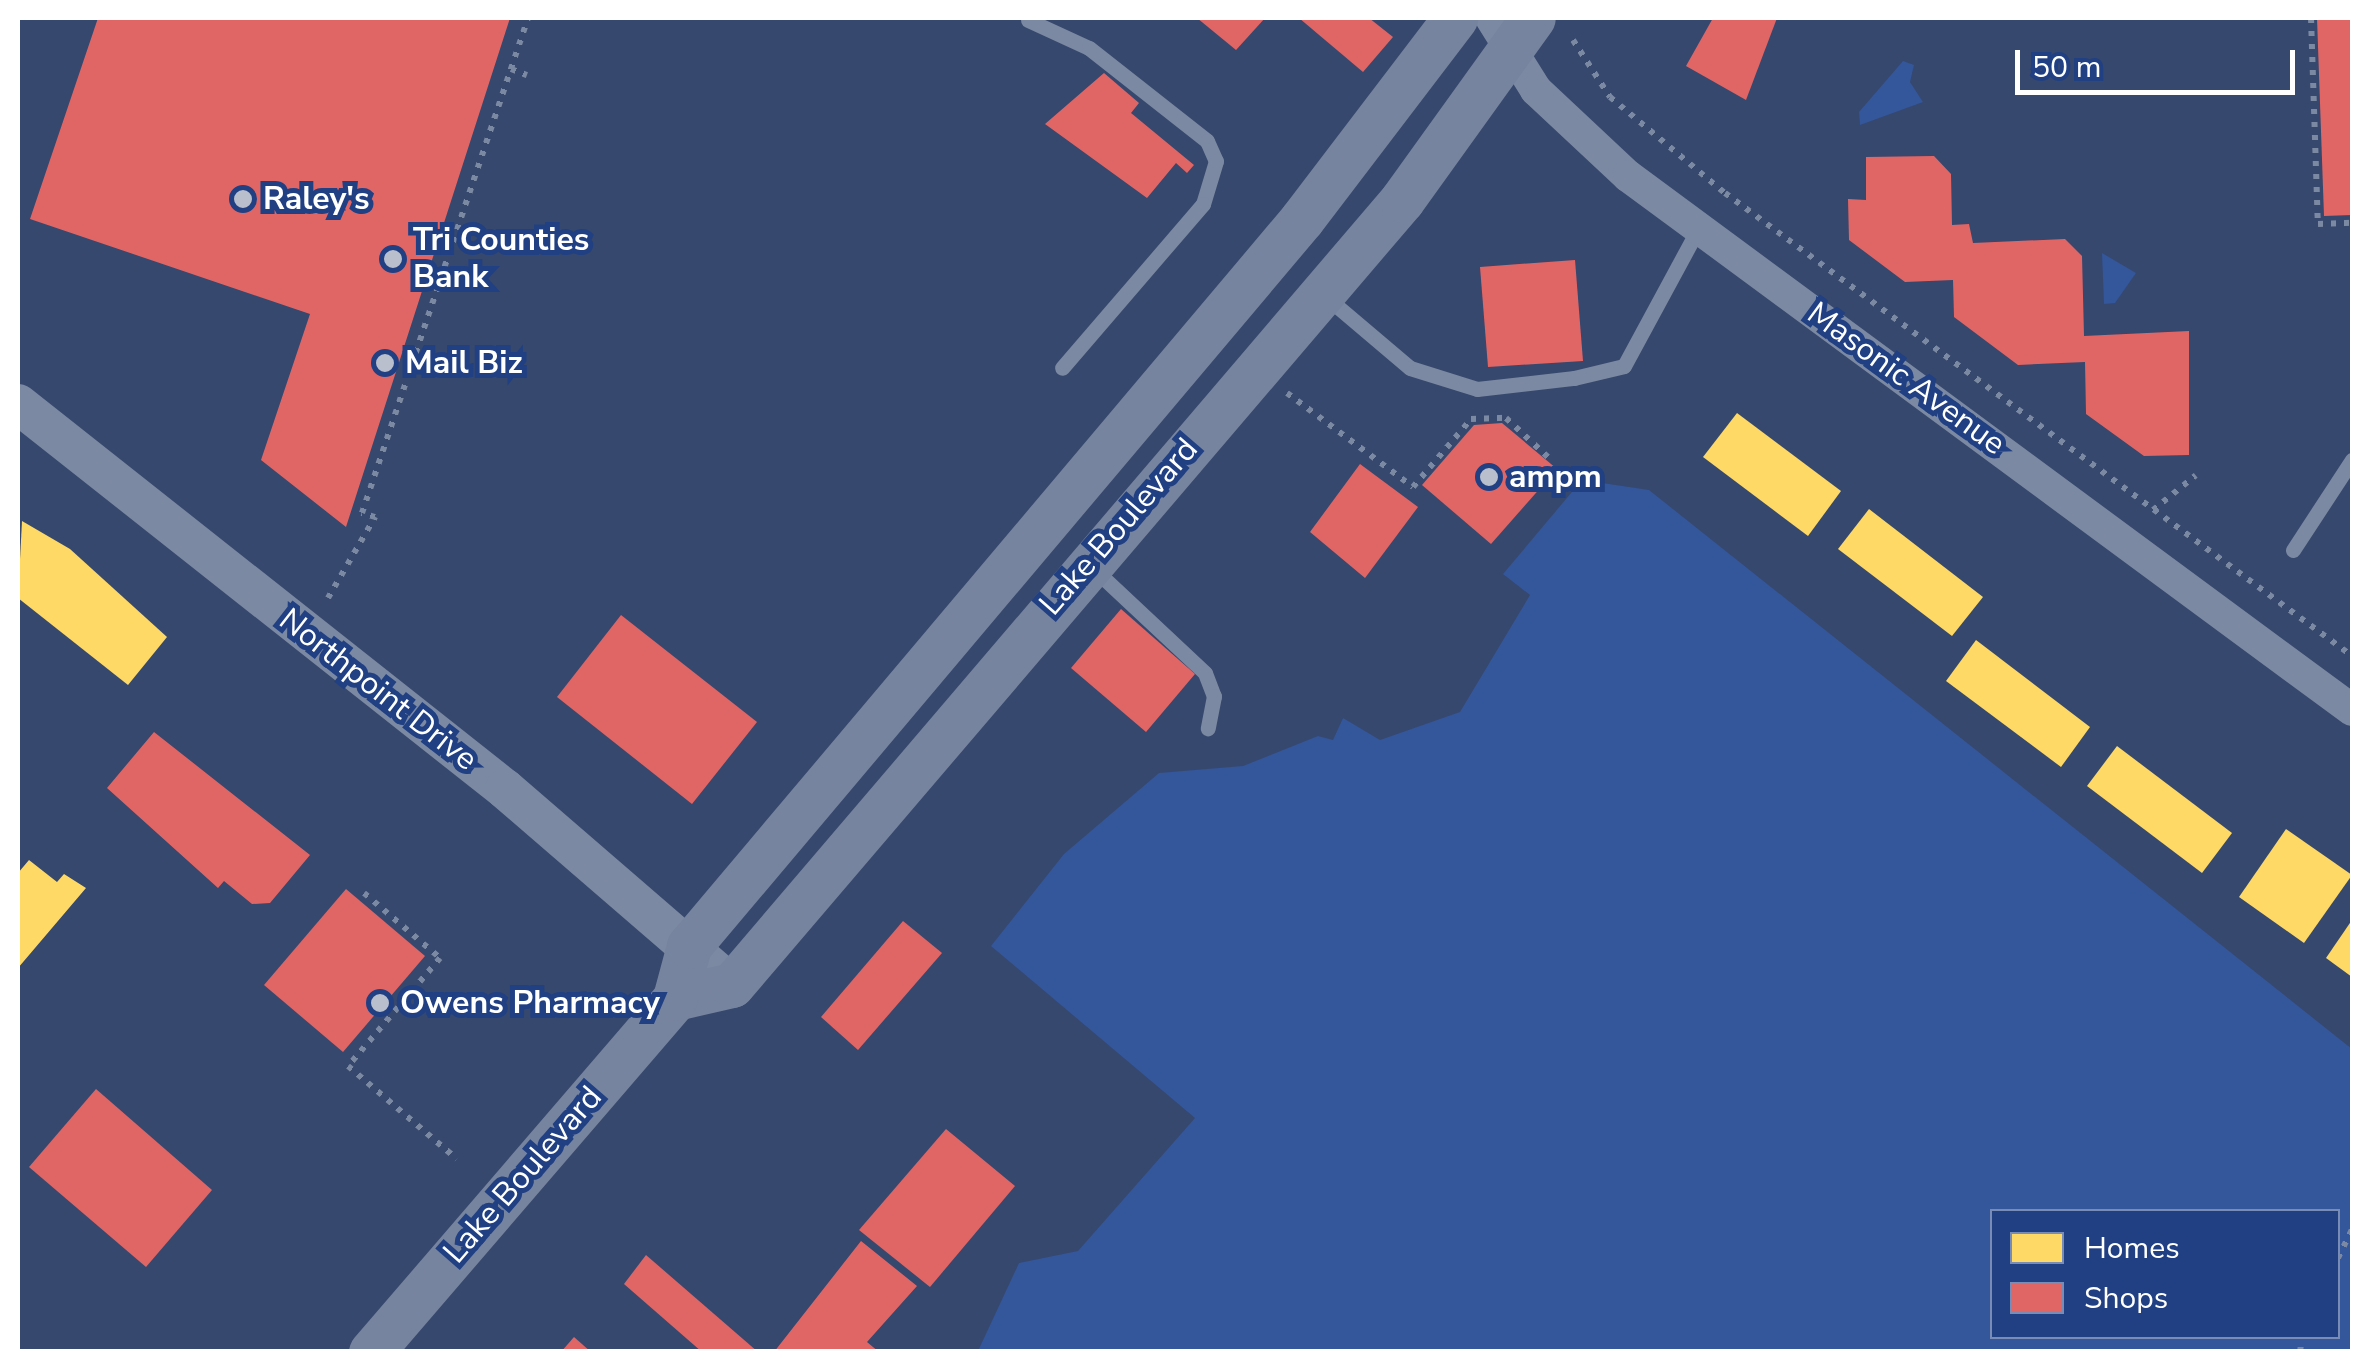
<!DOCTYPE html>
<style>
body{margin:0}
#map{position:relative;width:2370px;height:1369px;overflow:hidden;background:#36486d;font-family:"Nunito Sans",sans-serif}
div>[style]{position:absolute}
.green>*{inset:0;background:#34569a}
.homes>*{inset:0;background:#ffd966}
.shops>*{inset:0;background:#e06666}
.path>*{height:6px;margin-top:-3px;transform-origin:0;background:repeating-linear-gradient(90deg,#7c89a3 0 5px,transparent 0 13px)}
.service>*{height:15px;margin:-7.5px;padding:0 7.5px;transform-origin:7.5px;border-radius:7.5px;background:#7c89a3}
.minor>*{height:32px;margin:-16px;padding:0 16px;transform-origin:16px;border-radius:16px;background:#7c89a3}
.tertiary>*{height:40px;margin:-20px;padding:0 20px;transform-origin:20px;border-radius:20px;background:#7c89a3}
.secondary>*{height:45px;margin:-22.5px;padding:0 22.5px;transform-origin:22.5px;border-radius:22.5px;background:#77849f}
.dots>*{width:28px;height:28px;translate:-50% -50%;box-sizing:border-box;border:5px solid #204083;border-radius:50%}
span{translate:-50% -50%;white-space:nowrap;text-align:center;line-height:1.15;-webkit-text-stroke:10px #204083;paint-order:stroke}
.poi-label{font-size:32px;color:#fff;font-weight:700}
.left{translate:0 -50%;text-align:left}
.street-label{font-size:32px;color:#fff}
.frame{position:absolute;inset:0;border:20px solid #fff;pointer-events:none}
.legend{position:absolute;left:1990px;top:1209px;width:350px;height:130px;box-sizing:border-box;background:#204083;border:2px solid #798cb5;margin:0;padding:12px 18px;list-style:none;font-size:30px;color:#fff}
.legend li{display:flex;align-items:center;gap:20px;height:50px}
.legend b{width:50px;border:2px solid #798cb5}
.scale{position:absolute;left:2015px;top:50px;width:280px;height:45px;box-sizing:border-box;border:5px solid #fff;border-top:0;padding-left:12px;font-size:30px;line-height:35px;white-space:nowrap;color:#fff;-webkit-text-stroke:8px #204083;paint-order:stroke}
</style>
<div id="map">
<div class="green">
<i style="clip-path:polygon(1903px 61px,1914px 65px,1910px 82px,1923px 102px,1860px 125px,1859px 112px)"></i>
<i style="clip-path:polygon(2102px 253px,2136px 273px,2115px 303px,2104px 304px)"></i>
<i style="clip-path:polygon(evenodd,1582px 480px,1649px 490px,2352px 1049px,2352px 1351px,978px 1351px,1019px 1263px,1078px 1251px,1195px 1118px,991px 946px,1064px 854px,1159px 773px,1243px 766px,1318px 736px,1333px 740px,1343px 718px,1380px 740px,1460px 712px,1530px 595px,1503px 574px,1582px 480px,1992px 1212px,2338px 1212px,2338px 1336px,1992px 1336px,1992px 1212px)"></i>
</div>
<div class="homes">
<i style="clip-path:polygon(1737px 413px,1841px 491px,1808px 536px,1703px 457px)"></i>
<i style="clip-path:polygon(1869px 509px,1983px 597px,1952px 636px,1838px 549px)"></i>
<i style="clip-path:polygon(22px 521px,70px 549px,167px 637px,128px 685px,18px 598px)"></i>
<i style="clip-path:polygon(1976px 640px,2090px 727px,2061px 767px,1946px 681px)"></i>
<i style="clip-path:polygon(2117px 746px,2232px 833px,2202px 873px,2087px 786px)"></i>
<i style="clip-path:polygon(2286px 829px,2352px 875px,2304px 943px,2239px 897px)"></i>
<i style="clip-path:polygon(29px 860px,57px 882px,64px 874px,86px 888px,18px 968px,18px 873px)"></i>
<i style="clip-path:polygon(2352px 920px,2352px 977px,2326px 958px)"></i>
</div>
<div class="shops">
<i style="clip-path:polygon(98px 18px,510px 18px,346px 527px,261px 460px,310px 314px,30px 219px)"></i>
<i style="clip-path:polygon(1197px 18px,1265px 18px,1236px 50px)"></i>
<i style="clip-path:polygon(1299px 18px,1369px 18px,1393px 37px,1363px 72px)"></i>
<i style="clip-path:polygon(1713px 18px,1777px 18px,1746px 100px,1686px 66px)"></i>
<i style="clip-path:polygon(2317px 18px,2352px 18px,2352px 215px,2324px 216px)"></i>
<i style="clip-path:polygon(1104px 73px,1139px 103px,1131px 113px,1194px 165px,1187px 173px,1176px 163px,1147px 198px,1045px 124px)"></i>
<i style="clip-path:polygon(1934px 156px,1951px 174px,1952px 225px,1969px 224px,1973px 243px,2065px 239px,2082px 256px,2084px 336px,2189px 331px,2189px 455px,2144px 456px,2086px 414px,2085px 362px,2018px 365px,1954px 317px,1953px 280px,1905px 282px,1849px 240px,1848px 199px,1866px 200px,1866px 157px)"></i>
<i style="clip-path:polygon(1575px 260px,1583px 361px,1488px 367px,1480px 267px)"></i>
<i style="clip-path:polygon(1502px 423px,1557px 469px,1491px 544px,1422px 485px,1474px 425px)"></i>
<i style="clip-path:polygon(1360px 464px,1418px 507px,1365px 578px,1310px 532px)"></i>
<i style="clip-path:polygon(1121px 609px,1195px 674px,1146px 732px,1071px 668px)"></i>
<i style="clip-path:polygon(621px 615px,757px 722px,692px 804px,557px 697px)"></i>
<i style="clip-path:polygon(154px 732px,310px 855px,270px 903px,252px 904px,224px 881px,218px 888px,107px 788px)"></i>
<i style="clip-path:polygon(346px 889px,425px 956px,343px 1052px,264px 985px)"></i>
<i style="clip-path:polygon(903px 921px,942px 953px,858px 1050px,821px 1017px)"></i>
<i style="clip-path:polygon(96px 1089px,212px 1190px,146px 1267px,29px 1167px)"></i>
<i style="clip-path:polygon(946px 1129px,1015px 1186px,930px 1287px,859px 1230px)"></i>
<i style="clip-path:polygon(861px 1241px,917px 1286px,867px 1342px,879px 1352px,774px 1352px)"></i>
<i style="clip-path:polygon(646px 1255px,758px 1352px,702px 1352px,624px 1284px)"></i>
<i style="clip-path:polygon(574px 1337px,591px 1352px,561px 1352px)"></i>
</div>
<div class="path">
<i style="left:2311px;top:18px;width:206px;rotate:88.1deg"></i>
<i style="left:2318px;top:224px;width:34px;rotate:-2deg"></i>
<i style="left:1573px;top:40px;width:68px;rotate:57deg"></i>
<i style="left:1610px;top:97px;width:150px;rotate:39.9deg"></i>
<i style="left:1725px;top:193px;width:779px;rotate:36.44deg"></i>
<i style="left:511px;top:69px;width:17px;rotate:21deg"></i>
<i style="left:1287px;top:393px;width:157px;rotate:36.7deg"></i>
<i style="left:1413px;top:487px;width:89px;rotate:-49.5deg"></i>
<i style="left:1471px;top:419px;width:35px;rotate:-2deg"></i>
<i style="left:1506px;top:418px;width:62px;rotate:43deg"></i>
<i style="left:2153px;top:510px;width:55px;rotate:-39.1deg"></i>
<i style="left:328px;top:598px;width:94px;rotate:-59.9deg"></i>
<i style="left:375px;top:517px;width:14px;rotate:-163deg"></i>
<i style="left:362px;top:513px;width:522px;rotate:-71.46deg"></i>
<i style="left:364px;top:893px;width:100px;rotate:40.5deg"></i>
<i style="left:440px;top:958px;width:142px;rotate:130.4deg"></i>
<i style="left:348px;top:1066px;width:143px;rotate:40.5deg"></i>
<i style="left:2338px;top:1258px;width:32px;rotate:-64deg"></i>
<i style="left:2300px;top:1352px;width:16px;rotate:-83deg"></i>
</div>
<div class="service">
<i style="left:1028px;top:20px;width:67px;rotate:24.7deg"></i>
<i style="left:1089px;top:48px;width:150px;rotate:38.2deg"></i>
<i style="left:1207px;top:141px;width:22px;rotate:66deg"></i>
<i style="left:1216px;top:161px;width:45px;rotate:106.8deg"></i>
<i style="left:1203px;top:204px;width:216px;rotate:130.7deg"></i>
<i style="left:1325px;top:296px;width:111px;rotate:40.3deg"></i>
<i style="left:1410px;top:368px;width:70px;rotate:17.4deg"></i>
<i style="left:1477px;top:389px;width:98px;rotate:-6.5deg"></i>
<i style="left:1574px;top:378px;width:51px;rotate:-13.5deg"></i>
<i style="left:1624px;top:366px;width:156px;rotate:-61.6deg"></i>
<i style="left:2293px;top:550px;width:108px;rotate:-56.8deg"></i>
<i style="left:1094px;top:569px;width:152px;rotate:43.1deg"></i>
<i style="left:1205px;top:673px;width:25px;rotate:69deg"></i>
<i style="left:1214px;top:696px;width:33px;rotate:101deg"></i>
</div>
<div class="minor">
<i style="left:1491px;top:18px;width:85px;rotate:58deg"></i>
<i style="left:1536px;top:90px;width:126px;rotate:43.1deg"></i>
<i style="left:1628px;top:176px;width:900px;rotate:36.41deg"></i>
</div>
<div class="tertiary">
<i style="left:18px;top:404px;width:621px;rotate:38.33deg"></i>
<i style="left:505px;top:789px;width:300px;rotate:40.8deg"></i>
</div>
<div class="secondary">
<i style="left:675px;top:998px;width:58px;rotate:-12.8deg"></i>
<i style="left:732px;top:985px;width:1032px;rotate:-49.52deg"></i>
<i style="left:1402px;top:200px;width:224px;rotate:-54.3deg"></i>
<i style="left:371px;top:1352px;width:467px;rotate:-49.3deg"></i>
<i style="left:675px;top:998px;width:54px;rotate:-74.9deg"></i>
<i style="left:689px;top:946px;width:951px;rotate:-49.86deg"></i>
<i style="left:1302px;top:219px;width:253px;rotate:-52.7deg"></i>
</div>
<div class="dots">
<i style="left:243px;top:199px;background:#b9bfcc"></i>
<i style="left:393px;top:259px;background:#b9bfcc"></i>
<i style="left:385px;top:363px;background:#b9bfcc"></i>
<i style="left:1489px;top:477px;background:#b9bfcc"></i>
<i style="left:380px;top:1003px;background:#b9bfcc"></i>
</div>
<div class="poi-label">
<span class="left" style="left:263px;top:199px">Raley's</span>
<span class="left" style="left:413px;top:259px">Tri Counties<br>Bank</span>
<span class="left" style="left:405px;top:363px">Mail Biz</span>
<span class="left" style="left:1509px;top:477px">ampm</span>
<span class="left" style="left:400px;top:1003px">Owens Pharmacy</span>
</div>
<div class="street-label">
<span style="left:1906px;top:379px;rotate:36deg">Masonic Avenue</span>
<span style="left:1119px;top:527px;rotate:-49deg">Lake Boulevard</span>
<span style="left:378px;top:690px;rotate:38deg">Northpoint Drive</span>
<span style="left:523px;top:1175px;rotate:-49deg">Lake Boulevard</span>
</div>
<div class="frame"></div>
<ul class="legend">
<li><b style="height:28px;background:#ffd966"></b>Homes</li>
<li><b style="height:28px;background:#e06666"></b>Shops</li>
</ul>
<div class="scale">50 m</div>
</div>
